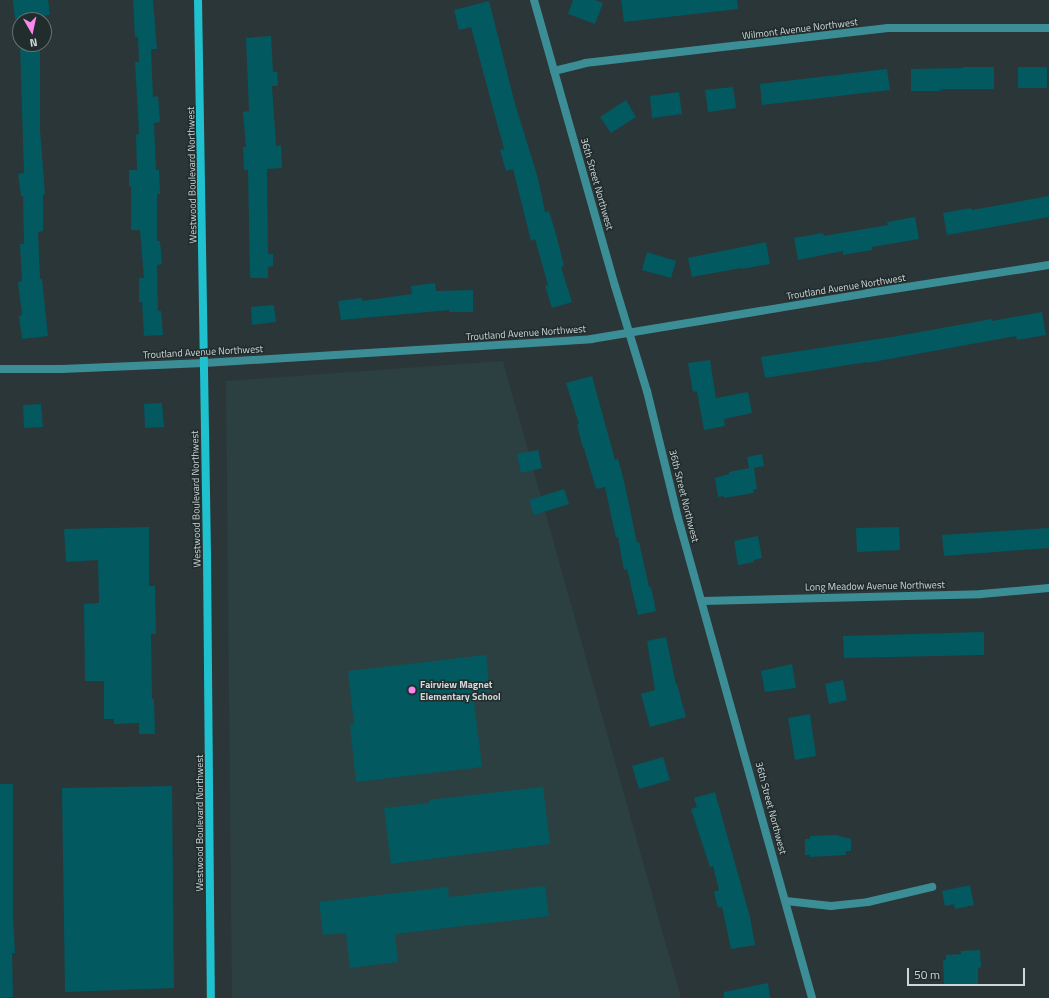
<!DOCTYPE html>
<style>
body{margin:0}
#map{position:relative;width:1049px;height:998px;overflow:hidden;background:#2b3638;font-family:"Titillium Web",sans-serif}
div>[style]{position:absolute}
.built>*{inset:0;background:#2c4042}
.building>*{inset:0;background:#035960}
.street>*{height:8px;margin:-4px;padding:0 4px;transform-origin:4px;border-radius:4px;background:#3b8e96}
.secondary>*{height:8px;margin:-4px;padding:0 4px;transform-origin:4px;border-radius:4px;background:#20c1ce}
.dots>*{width:11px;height:11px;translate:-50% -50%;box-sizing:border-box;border:2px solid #212c2d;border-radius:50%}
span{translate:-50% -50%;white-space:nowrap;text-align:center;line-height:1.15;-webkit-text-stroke:3px #212c2d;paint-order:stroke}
.street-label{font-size:10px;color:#d0d7d8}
.poi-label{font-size:10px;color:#d0d7d8;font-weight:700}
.left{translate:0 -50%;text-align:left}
.north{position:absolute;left:12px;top:12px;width:40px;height:40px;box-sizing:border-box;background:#212c2d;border:1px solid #677071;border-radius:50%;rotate:171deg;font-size:11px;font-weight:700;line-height:16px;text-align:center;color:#d0d7d8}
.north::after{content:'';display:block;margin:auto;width:14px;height:18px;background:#f888ea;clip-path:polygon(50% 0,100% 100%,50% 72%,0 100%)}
.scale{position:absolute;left:907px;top:968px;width:118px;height:18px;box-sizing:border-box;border:2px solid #d0d7d8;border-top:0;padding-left:5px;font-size:12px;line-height:14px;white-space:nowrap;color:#d0d7d8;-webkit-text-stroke:3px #212c2d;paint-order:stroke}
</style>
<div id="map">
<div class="built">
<i style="clip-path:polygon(503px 361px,681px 998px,232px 998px,226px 381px)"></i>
</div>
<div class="building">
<i style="clip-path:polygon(13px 0,48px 0,50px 15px,15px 19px)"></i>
<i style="clip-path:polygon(133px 0,153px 0,157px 49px,151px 49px,153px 97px,158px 96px,160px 122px,154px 123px,156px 170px,159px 170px,160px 194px,157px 194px,157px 241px,160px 241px,162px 264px,157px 265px,158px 311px,161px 311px,163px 335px,144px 336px,142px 302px,139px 302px,139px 278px,144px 278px,140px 230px,131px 230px,131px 186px,129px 186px,129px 170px,137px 170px,136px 135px,139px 134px,135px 62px,139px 62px,138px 37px,135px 37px)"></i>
<i style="clip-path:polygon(573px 0,595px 0,603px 3px,595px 24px,568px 14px)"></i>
<i style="clip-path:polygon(621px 0,737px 0,738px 9px,624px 22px)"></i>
<i style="clip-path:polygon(489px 1px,515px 104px,538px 178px,545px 212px,549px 211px,556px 234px,564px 266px,561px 267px,572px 302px,552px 308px,545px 286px,548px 285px,535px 239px,531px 241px,513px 169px,506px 171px,500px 150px,504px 149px,471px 27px,459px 30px,454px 10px)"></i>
<i style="clip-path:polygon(271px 36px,273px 72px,277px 72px,278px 86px,272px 86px,276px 146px,281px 145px,282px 168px,267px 169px,268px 254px,273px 254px,273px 266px,268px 267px,268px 278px,250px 278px,248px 170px,244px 170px,243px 147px,246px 147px,243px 112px,249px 111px,246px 38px)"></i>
<i style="clip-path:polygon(20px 44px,40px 44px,40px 130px,45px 194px,43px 194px,43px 231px,38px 232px,40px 279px,42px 279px,48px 336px,22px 339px,19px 316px,22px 315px,18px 282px,22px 281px,20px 244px,24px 244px,23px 196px,21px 196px,18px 174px,24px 173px)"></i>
<i style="clip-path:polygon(963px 67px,994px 67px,994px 89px,940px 89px,941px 91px,911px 91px,911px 69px,963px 68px)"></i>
<i style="clip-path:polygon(1018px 67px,1047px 67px,1047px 88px,1018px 88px)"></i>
<i style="clip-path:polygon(887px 69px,890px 90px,762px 105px,760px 84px)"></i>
<i style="clip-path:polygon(733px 87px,736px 108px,708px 112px,705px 90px)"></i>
<i style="clip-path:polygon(679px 92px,682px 114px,652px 118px,650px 96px)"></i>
<i style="clip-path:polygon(626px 100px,636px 117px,611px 133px,600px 117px)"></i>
<i style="clip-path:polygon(1049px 196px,1049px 217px,947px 235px,943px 213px,971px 208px,972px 210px)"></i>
<i style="clip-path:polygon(915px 217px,919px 239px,872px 247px,872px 250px,843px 255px,843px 251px,798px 260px,794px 238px,823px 233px,824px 236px,888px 225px,887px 222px)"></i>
<i style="clip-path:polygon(766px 242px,770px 264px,741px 269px,741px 268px,692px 277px,688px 258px)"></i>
<i style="clip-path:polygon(647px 252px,676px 261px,671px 278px,642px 270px)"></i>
<i style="clip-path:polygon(435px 283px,436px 291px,473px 290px,473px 312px,449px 312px,449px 310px,341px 320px,338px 301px,362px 298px,362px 301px,412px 294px,411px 286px)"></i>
<i style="clip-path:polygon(274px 305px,276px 322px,252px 325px,251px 307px)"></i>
<i style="clip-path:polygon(1042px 312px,1046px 335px,1017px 340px,1016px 336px,867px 363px,867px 362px,765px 378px,761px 357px,892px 337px,992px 319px,992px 321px)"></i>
<i style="clip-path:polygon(710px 360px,716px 398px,748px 392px,752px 413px,724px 419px,725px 426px,704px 430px,697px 391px,693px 392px,688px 363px)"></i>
<i style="clip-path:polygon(592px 376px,615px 460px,618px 459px,624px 481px,637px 543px,639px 542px,649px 587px,651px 587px,656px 611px,638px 615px,627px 569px,624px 570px,618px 537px,616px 538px,605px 487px,596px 489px,584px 448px,583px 448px,577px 425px,579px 424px,566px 383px)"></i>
<i style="clip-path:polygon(162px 403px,164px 427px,145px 428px,144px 404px)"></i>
<i style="clip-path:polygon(41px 404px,43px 427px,24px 428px,23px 405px)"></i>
<i style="clip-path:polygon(538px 450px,542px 468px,521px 473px,517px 454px)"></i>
<i style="clip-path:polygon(762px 454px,764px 466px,754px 468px,757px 489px,753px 490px,754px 493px,724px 498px,723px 496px,718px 497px,715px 478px,729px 474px,729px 472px,749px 468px,747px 457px)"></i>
<i style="clip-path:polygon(564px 489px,569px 504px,534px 515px,529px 500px)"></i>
<i style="clip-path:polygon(149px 527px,149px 586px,155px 586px,156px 634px,151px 634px,152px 699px,154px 699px,155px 734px,139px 734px,139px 723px,114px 724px,114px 719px,104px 719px,104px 681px,85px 681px,84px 604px,99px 603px,98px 560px,66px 562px,64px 529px)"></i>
<i style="clip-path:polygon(899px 527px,900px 550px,857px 552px,856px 528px)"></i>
<i style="clip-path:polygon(1049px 528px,1049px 548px,944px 556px,942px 535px)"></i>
<i style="clip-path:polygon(758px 536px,762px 558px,754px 560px,754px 562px,738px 565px,734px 541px)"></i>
<i style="clip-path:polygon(984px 632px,984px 655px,844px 658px,843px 636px)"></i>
<i style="clip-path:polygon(666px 637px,676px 685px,677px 684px,686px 717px,650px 727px,641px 694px,655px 690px,647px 641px)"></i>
<i style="clip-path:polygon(486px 655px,490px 692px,473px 694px,482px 767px,356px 782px,350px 725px,354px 724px,348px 671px)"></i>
<i style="clip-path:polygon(792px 664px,796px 688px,765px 692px,761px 671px)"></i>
<i style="clip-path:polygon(843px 680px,847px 700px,829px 704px,825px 684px)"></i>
<i style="clip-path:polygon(810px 714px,816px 756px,795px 760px,788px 718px)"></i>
<i style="clip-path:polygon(663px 757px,670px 780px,639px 789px,632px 766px)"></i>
<i style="clip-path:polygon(0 784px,13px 784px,13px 913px,15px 953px,12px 953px,13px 997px,0 998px)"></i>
<i style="clip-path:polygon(172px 786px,174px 988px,65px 992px,62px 788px)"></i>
<i style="clip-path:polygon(543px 787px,550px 844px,391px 864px,384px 808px,429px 803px,429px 800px)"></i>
<i style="clip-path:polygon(715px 792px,750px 917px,755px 945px,731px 949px,722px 907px,718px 908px,714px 892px,719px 890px,713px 866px,710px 867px,691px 809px,697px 807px,694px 798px)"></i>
<i style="clip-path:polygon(836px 835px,851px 839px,851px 851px,846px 851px,846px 855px,810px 857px,810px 855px,805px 855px,805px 839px,810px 839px,810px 836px)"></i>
<i style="clip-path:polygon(970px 885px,974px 905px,955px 909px,954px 904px,945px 906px,942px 891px)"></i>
<i style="clip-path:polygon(545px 886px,549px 916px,395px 934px,398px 962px,350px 968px,346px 933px,323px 935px,319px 902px,448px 887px,449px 897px)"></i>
<i style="clip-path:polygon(980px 950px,981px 967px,978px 968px,978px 984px,944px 985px,943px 960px,946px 960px,946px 955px,961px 954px,961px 951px)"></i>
<i style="clip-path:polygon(768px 983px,770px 998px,724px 998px,724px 992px)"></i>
</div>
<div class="street">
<i style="left:534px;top:0;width:297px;rotate:74.2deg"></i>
<i style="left:615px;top:286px;width:110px;rotate:73.1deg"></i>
<i style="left:647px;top:391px;width:131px;rotate:76.3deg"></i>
<i style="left:678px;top:518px;width:498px;rotate:74.4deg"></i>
<i style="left:554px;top:71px;width:32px;rotate:-14deg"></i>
<i style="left:585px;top:63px;width:305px;rotate:-6.6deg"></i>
<i style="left:888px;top:28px;width:161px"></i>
<i style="left:0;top:369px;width:62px"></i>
<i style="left:62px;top:369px;width:142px;rotate:-2.4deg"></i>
<i style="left:204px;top:363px;width:388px;rotate:-3.5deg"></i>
<i style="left:591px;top:339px;width:281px;rotate:-9.4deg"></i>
<i style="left:868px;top:293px;width:183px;rotate:-8.8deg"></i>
<i style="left:702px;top:601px;width:279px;rotate:-1.4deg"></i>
<i style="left:981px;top:594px;width:68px;rotate:-5deg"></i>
<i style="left:786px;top:901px;width:45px;rotate:6.3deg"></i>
<i style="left:831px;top:906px;width:37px;rotate:-6deg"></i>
<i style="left:868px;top:902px;width:66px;rotate:-13.2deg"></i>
</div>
<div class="secondary">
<i style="left:198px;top:0;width:555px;rotate:89.07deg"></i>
<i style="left:207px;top:555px;width:443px;rotate:89.5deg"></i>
</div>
<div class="dots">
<i style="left:412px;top:690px;background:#f888ea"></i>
</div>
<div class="street-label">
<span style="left:800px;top:29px;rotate:-7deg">Wilmont Avenue Northwest</span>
<span style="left:192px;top:175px;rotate:-91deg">Westwood Boulevard Northwest</span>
<span style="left:597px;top:184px;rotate:74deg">36th Street Northwest</span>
<span style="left:846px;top:287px;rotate:-9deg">Troutland Avenue Northwest</span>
<span style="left:526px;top:333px;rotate:-4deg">Troutland Avenue Northwest</span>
<span style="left:203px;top:352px;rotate:-3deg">Troutland Avenue Northwest</span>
<span style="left:684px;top:496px;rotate:76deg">36th Street Northwest</span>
<span style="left:196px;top:499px;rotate:-91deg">Westwood Boulevard Northwest</span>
<span style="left:875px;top:586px;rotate:-1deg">Long Meadow Avenue Northwest</span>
<span style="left:771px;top:808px;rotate:75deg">36th Street Northwest</span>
<span style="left:200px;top:823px;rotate:-90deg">Westwood Boulevard Northwest</span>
</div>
<div class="poi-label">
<span class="left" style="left:420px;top:690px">Fairview Magnet<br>Elementary School</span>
</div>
<div class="north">N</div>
<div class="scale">50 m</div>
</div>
